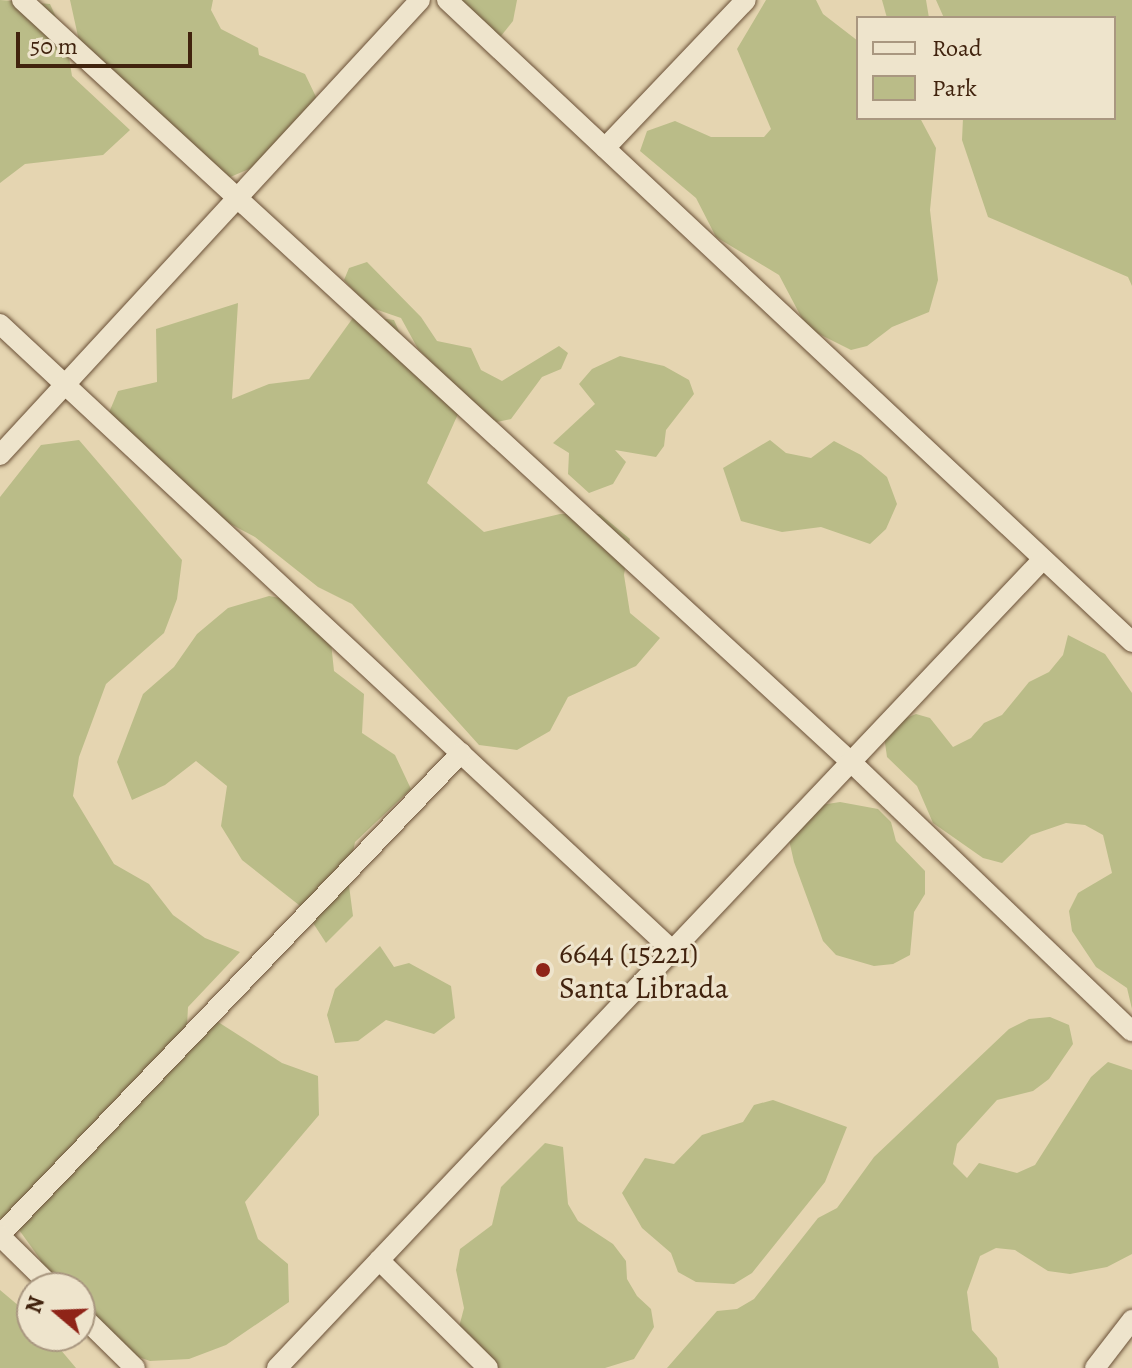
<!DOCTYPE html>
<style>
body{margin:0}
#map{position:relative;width:1132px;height:1368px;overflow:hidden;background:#e5d5b1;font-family:Alegreya,serif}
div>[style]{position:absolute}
.green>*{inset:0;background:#babc88}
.roads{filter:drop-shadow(0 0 2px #6a5037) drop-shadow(0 0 2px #6a5037)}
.street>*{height:20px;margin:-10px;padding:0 10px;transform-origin:10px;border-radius:10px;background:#eee4cc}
.dots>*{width:22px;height:22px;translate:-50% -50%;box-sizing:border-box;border:4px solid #eee4cc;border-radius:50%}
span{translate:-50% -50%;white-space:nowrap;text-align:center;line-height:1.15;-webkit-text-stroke:6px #eee4cc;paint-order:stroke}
.poi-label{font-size:30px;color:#41230e}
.left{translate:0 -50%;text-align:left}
.legend{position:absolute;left:856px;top:16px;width:260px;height:104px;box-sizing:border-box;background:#eee4cc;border:2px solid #a99780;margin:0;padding:10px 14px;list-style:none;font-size:24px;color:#41230e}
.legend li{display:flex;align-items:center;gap:16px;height:40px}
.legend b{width:40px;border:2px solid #a99780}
.north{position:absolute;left:16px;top:1272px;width:80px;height:80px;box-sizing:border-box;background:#eee4cc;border:2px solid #a99780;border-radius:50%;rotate:289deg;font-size:22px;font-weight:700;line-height:32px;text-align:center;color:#41230e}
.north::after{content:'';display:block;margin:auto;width:28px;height:36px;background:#8f2418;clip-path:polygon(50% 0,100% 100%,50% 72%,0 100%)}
.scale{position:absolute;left:16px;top:32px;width:176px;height:36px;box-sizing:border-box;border:4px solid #41230e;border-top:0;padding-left:10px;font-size:24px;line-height:28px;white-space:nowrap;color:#41230e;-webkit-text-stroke:6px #eee4cc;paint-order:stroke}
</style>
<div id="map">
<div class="green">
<i style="clip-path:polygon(0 0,50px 4px,66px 39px,72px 76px,130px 130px,103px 155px,25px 164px,0 183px)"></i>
<i style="clip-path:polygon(70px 0,213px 0,211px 10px,221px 29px,258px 48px,259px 55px,305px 74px,317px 99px,265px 162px,221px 181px,81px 50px)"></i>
<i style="clip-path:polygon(439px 0,517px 0,513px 21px,497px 41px,450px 17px)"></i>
<i style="clip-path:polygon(766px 0,816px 0,823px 14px,858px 41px,858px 118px,920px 118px,936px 148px,930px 210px,938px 280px,929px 312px,892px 327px,867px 346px,851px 350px,807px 328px,779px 275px,716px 237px,696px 198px,640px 151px,647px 131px,675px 121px,711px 137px,764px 137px,771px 129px,737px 49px)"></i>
<i style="clip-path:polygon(882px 0,926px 0,929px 18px,887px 18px)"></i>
<i style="clip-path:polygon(936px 0,1132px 0,1132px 286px,1128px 277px,988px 217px,962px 140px,963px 118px,1114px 118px,1114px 18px,944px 18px)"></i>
<i style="clip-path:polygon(367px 262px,421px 317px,437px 341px,471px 348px,481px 370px,502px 381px,559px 346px,568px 353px,561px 369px,542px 377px,511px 419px,492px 423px,418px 349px,401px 318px,369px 307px,344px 280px,349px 268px)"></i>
<i style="clip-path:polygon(238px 303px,232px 399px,269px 384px,309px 379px,355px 315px,394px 320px,410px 356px,458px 414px,427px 483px,484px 532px,560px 514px,600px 514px,630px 539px,624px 575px,630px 613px,660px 638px,636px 666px,568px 697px,550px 731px,517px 750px,479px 745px,352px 604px,318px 587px,255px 537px,187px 501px,108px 415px,118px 391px,157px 382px,156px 329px)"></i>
<i style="clip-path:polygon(620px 356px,664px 366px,689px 380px,694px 394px,666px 430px,664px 446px,656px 457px,615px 450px,626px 462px,613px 484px,589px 493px,568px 474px,569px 453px,553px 443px,595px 404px,579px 384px,592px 369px)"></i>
<i style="clip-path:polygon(79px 440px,182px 560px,177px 599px,164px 633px,106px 684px,79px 757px,73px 796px,114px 864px,149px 884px,173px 915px,205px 938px,240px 952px,188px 1007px,186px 1045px,215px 1020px,282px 1063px,318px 1076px,319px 1115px,245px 1202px,258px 1239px,288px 1264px,289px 1302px,226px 1345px,189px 1359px,150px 1361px,112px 1348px,80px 1328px,80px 1288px,51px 1288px,40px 1259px,17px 1227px,0 1218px,0 497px,41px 445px)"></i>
<i style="clip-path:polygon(770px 440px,786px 453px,811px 458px,834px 441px,861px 455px,887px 477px,897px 504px,886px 529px,870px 544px,821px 527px,782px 532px,741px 521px,723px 468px)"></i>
<i style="clip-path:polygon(269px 596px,307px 603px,330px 633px,334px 671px,364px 694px,362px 733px,395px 755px,411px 789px,355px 842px,348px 878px,353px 916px,326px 943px,304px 909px,242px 860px,221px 826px,227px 786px,196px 761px,165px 785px,132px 800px,117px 762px,143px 694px,174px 667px,197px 634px,228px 608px)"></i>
<i style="clip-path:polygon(1068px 635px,1105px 654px,1132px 693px,1132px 1009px,1127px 988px,1096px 967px,1072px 931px,1069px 911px,1078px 893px,1112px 873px,1103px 835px,1085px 825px,1066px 823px,1031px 835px,1002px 863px,983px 858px,933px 823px,917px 786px,887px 757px,884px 736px,897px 722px,916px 714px,930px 718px,953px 747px,971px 738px,984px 723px,1002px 715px,1029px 682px,1049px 672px,1063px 655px)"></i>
<i style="clip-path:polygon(840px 802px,878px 809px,891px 822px,896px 841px,925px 871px,925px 894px,914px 912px,910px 955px,893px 964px,874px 966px,836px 955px,823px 941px,794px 862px,789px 840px,821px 805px)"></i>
<i style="clip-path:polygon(380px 946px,394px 967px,409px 963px,451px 986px,455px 1018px,434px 1034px,386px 1020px,358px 1041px,335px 1043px,327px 1015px,335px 989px)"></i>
<i style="clip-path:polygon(1050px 1017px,1069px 1025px,1073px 1044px,1049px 1079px,1033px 1091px,997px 1100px,957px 1144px,953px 1164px,967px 1178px,979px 1163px,1017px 1173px,1035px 1165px,1091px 1077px,1108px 1062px,1132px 1070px,1132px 1254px,1107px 1267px,1070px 1274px,1048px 1271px,1015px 1250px,996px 1248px,980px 1256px,967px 1292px,972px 1330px,997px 1358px,999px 1368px,667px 1368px,717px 1311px,737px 1309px,754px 1299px,818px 1218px,837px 1208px,874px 1157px,1009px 1029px,1029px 1019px)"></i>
<i style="clip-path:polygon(773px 1100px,847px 1127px,825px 1182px,752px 1273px,734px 1284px,696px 1282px,678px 1272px,671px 1253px,642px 1228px,622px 1193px,645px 1158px,674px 1164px,702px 1135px,743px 1122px,754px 1105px)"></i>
<i style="clip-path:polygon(545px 1143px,563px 1147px,568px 1204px,578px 1221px,613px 1244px,626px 1261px,627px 1279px,637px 1296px,651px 1309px,654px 1327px,634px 1359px,605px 1368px,492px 1368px,459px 1327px,464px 1308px,456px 1270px,460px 1249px,492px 1225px,501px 1187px)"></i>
<i style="clip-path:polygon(0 1290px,32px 1317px,32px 1336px,49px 1336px,76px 1368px,0 1368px)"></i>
</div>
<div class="roads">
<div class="street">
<i style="left:22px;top:0;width:1126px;rotate:42.59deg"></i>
<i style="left:851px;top:762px;width:389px;rotate:43.8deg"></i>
<i style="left:447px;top:0;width:939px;rotate:43.14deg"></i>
<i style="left:605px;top:148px;width:204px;rotate:-46.4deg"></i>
<i style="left:0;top:324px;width:918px;rotate:42.97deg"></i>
<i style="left:0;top:455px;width:619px;rotate:-47.29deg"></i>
<i style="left:0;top:1235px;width:667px;rotate:-46.28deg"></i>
<i style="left:0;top:1236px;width:74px;rotate:44.5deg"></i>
<i style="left:379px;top:1260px;width:153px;rotate:44.7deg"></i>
<i style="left:80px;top:1314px;width:77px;rotate:44.5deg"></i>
<i style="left:277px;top:1368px;width:1114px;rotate:-46.56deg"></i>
<i style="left:1095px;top:1368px;width:61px;rotate:-52.4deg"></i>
</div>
</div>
<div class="dots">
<i style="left:543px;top:970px;background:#8f2418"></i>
</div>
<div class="poi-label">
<span class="left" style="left:559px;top:970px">6644 (15221)<br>Santa Librada</span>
</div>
<ul class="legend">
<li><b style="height:10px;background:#eee4cc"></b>Road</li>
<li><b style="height:22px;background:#babc88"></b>Park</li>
</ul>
<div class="north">N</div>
<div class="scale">50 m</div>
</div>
